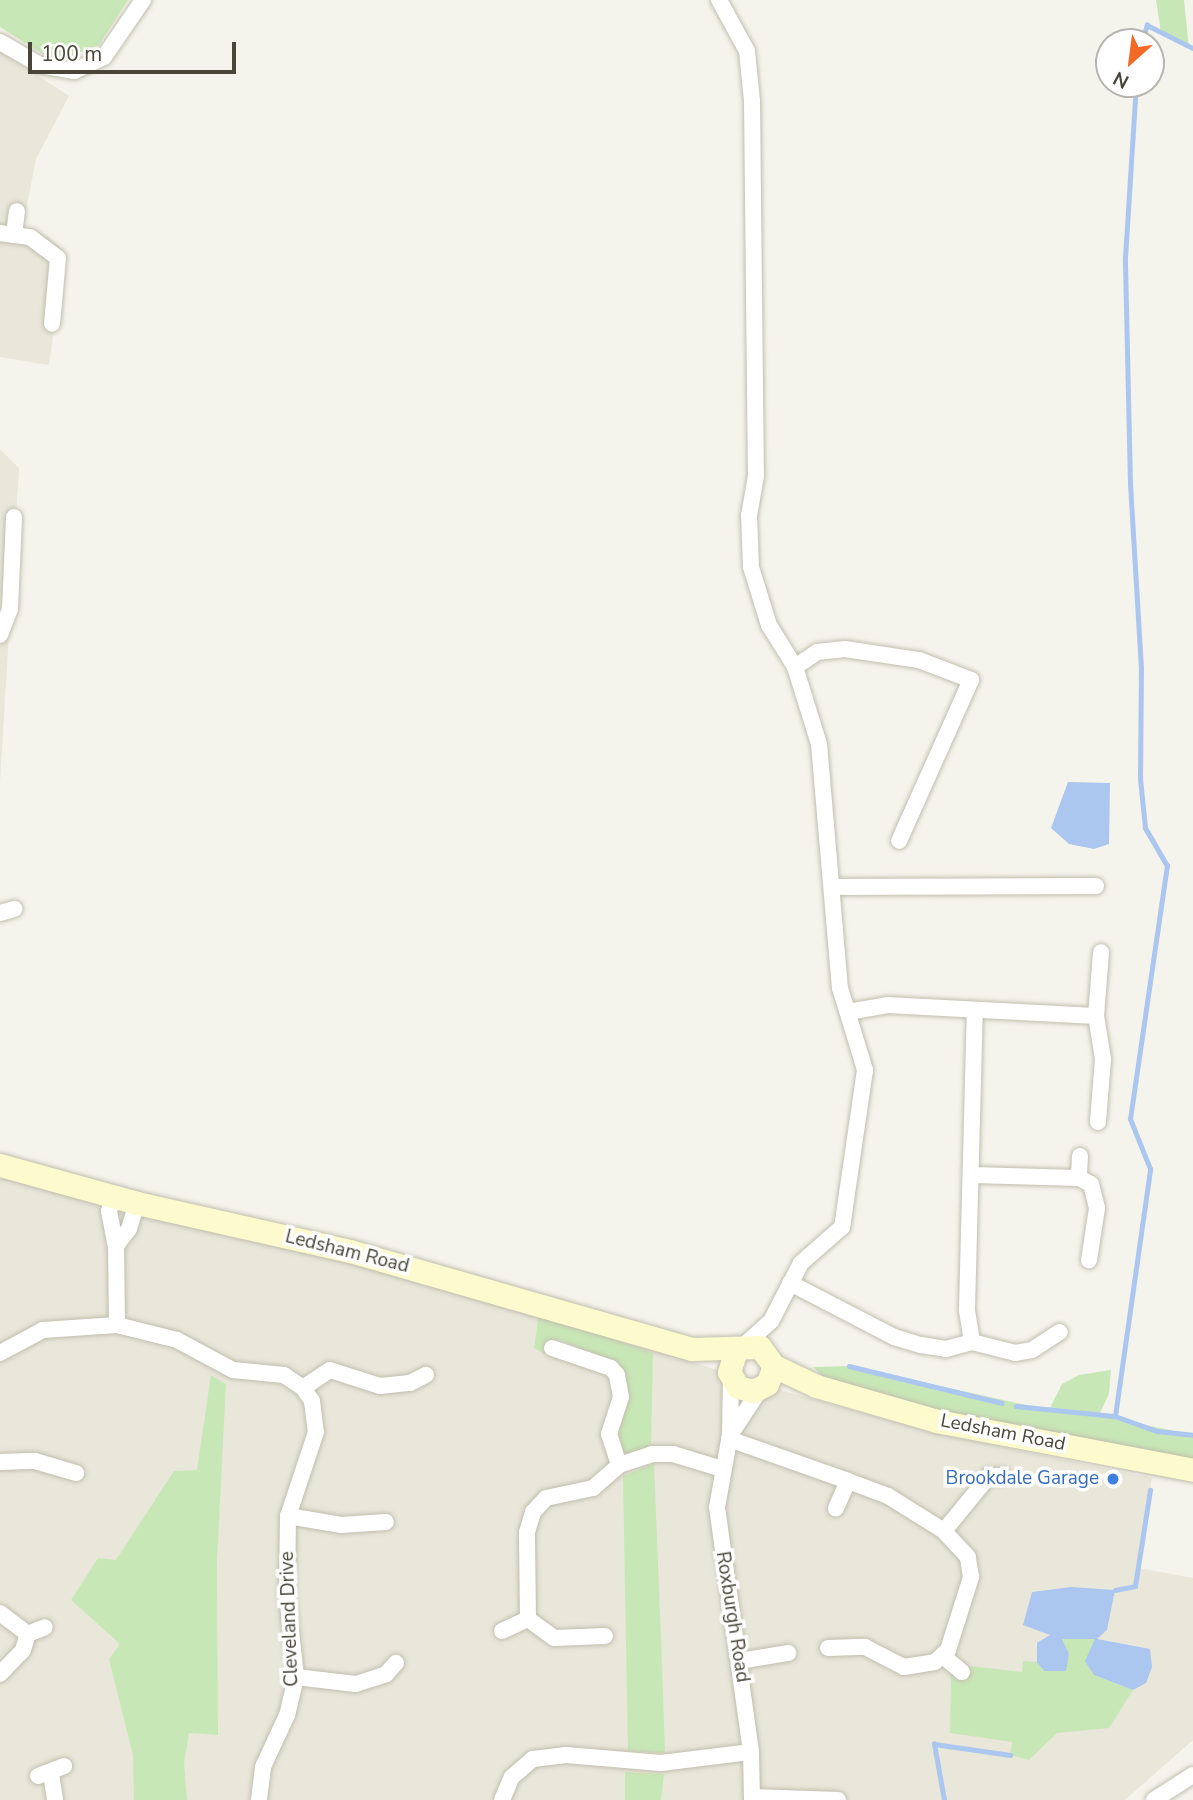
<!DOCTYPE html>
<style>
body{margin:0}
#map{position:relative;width:1193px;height:1800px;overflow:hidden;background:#f5f4ec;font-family:"Nunito Sans",sans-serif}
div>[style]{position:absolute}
.residential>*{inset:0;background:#e9e7da}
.green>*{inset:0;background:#c8e7b6}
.water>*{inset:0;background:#abc6ef}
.stream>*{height:4.5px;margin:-2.25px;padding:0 2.25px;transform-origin:2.25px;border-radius:2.25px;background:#abc6ef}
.roads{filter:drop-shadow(0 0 2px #c1beae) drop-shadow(0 0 2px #c1beae)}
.street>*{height:16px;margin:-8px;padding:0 8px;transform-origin:8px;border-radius:8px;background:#fff}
.secondary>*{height:23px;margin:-11.5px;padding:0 11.5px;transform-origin:11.5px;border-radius:11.5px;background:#fdface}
.dots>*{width:19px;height:19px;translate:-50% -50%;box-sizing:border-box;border:4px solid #fff;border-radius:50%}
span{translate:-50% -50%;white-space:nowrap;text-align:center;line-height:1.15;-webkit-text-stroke:7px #fff;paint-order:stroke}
.street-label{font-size:19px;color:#494639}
.shop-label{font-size:19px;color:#366cbe}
.right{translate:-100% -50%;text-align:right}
.north{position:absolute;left:1095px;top:28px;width:70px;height:70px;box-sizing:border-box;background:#fff;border:2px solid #b6b5b0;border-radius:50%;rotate:208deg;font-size:19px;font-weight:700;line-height:28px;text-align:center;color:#494639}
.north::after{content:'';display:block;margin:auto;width:24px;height:32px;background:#f26a25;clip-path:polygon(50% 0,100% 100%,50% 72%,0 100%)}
.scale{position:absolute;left:28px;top:42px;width:208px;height:32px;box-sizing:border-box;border:4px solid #494639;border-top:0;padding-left:9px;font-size:21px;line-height:24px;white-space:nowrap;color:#494639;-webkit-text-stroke:5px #fff;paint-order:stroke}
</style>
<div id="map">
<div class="residential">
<i style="clip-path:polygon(0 51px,69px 96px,36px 159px,23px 226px,49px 237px,65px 252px,49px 365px,0 357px)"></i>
<i style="clip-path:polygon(0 449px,19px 468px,0 782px)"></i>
<i style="clip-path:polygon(0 1168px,552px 1314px,752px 1382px,934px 1433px,1152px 1478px,1139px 1568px,1193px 1578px,1193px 1740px,1125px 1800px,0 1800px)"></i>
</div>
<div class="green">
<i style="clip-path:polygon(0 0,128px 0,99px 45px,64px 59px,48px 57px,0 27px)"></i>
<i style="clip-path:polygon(1156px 0,1184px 0,1189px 48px,1161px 33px)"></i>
<i style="clip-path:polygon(539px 1314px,653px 1353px,651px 1446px,627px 1455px,621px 1448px,613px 1363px,561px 1340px,554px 1340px,545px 1354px,534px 1348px)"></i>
<i style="clip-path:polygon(849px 1366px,1049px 1410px,1062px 1384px,1079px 1375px,1111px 1370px,1109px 1394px,1099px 1415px,1193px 1435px,1193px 1460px,962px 1417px,825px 1378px,813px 1367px)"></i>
<i style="clip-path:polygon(211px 1375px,226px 1384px,217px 1560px,218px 1735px,189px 1733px,184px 1763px,187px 1800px,134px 1800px,133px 1755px,109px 1659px,120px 1644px,71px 1600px,98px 1558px,116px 1560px,174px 1471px,197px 1470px)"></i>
<i style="clip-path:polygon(654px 1464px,661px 1637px,665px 1753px,628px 1751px,623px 1476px)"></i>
<i style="clip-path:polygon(1061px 1639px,1096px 1639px,1094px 1675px,1133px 1690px,1109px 1728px,1057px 1733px,1029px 1760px,1010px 1755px,1012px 1742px,950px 1733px,951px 1674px,958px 1681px,972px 1666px,1022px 1672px,1023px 1661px,1037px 1662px,1044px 1671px)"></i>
<i style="clip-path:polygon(625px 1772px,664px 1774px,661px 1800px,625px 1800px)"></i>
</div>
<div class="water">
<i style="clip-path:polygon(1068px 782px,1110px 783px,1109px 844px,1094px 849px,1069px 844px,1051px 828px)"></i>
<i style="clip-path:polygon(1071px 1587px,1115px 1590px,1107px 1630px,1097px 1639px,1150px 1649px,1152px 1667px,1146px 1683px,1133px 1690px,1094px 1675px,1085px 1661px,1095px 1639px,1062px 1639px,1069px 1654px,1066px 1671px,1044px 1671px,1037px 1662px,1037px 1643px,1050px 1635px,1023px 1625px,1032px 1592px)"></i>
</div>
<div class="stream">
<i style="left:1142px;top:42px;width:18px;rotate:-74deg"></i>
<i style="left:1147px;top:25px;width:51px;rotate:26.6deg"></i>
<i style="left:849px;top:1366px;width:157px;rotate:13.6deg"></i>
<i style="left:1016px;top:1406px;width:100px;rotate:5.8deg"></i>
<i style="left:1115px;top:1416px;width:249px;rotate:-81.9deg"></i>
<i style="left:1150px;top:1169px;width:54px;rotate:-111.8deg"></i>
<i style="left:1130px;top:1119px;width:256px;rotate:-81.7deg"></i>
<i style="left:1167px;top:866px;width:44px;rotate:-120.1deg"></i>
<i style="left:1145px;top:828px;width:49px;rotate:-95.8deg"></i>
<i style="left:1140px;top:779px;width:110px;rotate:-89.5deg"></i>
<i style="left:1141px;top:669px;width:185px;rotate:-93.4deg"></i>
<i style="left:1130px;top:484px;width:226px;rotate:-91.3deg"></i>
<i style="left:1125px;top:258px;width:174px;rotate:-86.4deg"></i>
<i style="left:1115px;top:1416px;width:45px;rotate:19.7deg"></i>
<i style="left:1157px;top:1431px;width:36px;rotate:6deg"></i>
<i style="left:1115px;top:1590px;width:20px;rotate:-11deg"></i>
<i style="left:1135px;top:1586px;width:97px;rotate:-81.1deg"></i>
<i style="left:944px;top:1800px;width:57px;rotate:-100.1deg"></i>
<i style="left:934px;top:1744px;width:77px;rotate:8.2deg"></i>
</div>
<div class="roads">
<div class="street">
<i style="left:719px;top:0;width:58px;rotate:61.2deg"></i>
<i style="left:747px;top:51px;width:50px;rotate:84.3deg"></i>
<i style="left:752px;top:101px;width:375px;rotate:89.4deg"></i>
<i style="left:756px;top:476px;width:40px;rotate:100deg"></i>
<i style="left:749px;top:515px;width:52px;rotate:87.8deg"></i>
<i style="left:751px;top:567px;width:61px;rotate:72.8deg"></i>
<i style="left:769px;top:625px;width:49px;rotate:58.2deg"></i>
<i style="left:795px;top:667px;width:81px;rotate:72.7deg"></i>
<i style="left:819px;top:744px;width:245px;rotate:85.1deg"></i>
<i style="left:840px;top:988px;width:86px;rotate:73deg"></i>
<i style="left:865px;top:1070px;width:159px;rotate:98.3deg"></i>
<i style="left:842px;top:1227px;width:55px;rotate:138.7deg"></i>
<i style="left:801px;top:1263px;width:65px;rotate:117.3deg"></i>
<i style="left:771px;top:1321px;width:38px;rotate:138deg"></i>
<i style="left:0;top:42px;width:46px;rotate:29.9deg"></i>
<i style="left:40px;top:65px;width:35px;rotate:10deg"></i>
<i style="left:74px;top:71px;width:33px;rotate:-25deg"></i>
<i style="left:104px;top:57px;width:69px;rotate:-55.6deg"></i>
<i style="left:0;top:233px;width:30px;rotate:8deg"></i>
<i style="left:30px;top:237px;width:35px;rotate:37deg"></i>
<i style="left:58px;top:258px;width:66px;rotate:95.2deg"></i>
<i style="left:14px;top:235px;width:24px;rotate:-83deg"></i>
<i style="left:0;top:635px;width:28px;rotate:-69deg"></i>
<i style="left:10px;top:609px;width:92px;rotate:-87.5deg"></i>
<i style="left:795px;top:667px;width:27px;rotate:-34deg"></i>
<i style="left:817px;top:652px;width:28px;rotate:-6deg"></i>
<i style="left:845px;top:649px;width:75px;rotate:8.5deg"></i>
<i style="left:919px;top:660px;width:56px;rotate:21deg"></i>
<i style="left:971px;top:680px;width:176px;rotate:114.1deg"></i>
<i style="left:835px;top:887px;width:261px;rotate:-0.2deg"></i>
<i style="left:0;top:913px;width:15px;rotate:-16deg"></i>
<i style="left:848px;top:1012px;width:40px;rotate:-10deg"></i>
<i style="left:887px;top:1005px;width:209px;rotate:3deg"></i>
<i style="left:1098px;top:1122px;width:63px;rotate:-85.5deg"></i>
<i style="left:1103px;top:1059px;width:44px;rotate:-99.2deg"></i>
<i style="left:1096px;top:1016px;width:64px;rotate:-85.5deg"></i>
<i style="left:1080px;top:1156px;width:22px;rotate:93deg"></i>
<i style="left:1079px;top:1178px;width:13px;rotate:27deg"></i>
<i style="left:1091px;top:1184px;width:25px;rotate:76deg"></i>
<i style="left:1097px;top:1208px;width:53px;rotate:98.7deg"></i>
<i style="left:972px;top:1175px;width:107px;rotate:1.6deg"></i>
<i style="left:113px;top:1197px;width:15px;rotate:106deg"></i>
<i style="left:109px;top:1211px;width:36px;rotate:79deg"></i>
<i style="left:116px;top:1246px;width:21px;rotate:-53deg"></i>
<i style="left:129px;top:1229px;width:27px;rotate:-73deg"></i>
<i style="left:790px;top:1283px;width:117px;rotate:27.4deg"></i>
<i style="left:894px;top:1337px;width:28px;rotate:17deg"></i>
<i style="left:921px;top:1345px;width:25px;rotate:9deg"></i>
<i style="left:946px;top:1349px;width:27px;rotate:-15deg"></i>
<i style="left:972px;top:1342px;width:44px;rotate:14.3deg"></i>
<i style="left:1015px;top:1353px;width:17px;rotate:-10deg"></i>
<i style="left:1032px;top:1350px;width:33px;rotate:-33deg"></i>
<i style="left:117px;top:1325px;width:62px;rotate:14deg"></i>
<i style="left:177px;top:1340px;width:64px;rotate:28.2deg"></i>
<i style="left:233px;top:1370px;width:51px;rotate:5.6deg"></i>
<i style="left:284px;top:1375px;width:23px;rotate:34deg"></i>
<i style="left:303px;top:1388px;width:16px;rotate:55deg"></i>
<i style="left:312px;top:1401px;width:31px;rotate:83deg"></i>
<i style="left:316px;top:1432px;width:89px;rotate:108.4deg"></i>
<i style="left:288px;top:1516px;width:79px;rotate:90.7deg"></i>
<i style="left:287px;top:1595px;width:82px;rotate:83.7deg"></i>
<i style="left:296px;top:1677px;width:39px;rotate:103deg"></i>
<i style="left:287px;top:1715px;width:57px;rotate:114.8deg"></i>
<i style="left:263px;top:1767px;width:33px;rotate:97deg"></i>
<i style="left:972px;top:1342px;width:33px;rotate:-99deg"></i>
<i style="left:967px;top:1309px;width:299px;rotate:-88.5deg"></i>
<i style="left:552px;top:1348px;width:62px;rotate:18.7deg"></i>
<i style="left:611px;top:1368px;width:9px;rotate:49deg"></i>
<i style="left:617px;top:1375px;width:22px;rotate:80deg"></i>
<i style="left:621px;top:1397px;width:39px;rotate:108deg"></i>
<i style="left:609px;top:1434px;width:33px;rotate:72deg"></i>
<i style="left:0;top:1353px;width:49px;rotate:-28.1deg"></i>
<i style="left:43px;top:1330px;width:74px;rotate:-3.9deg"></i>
<i style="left:117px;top:1325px;width:79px;rotate:-90.7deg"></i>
<i style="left:731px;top:1379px;width:56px;rotate:91deg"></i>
<i style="left:730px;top:1435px;width:73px;rotate:100.2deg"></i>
<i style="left:717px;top:1507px;width:247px;rotate:82.1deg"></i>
<i style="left:751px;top:1752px;width:48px;rotate:88.8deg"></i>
<i style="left:303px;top:1388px;width:32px;rotate:-34deg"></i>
<i style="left:330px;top:1370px;width:52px;rotate:17.7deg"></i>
<i style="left:380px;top:1386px;width:30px;rotate:-6deg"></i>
<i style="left:410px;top:1383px;width:18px;rotate:-27deg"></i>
<i style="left:730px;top:1435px;width:56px;rotate:-56.6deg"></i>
<i style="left:729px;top:1439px;width:126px;rotate:19.4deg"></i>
<i style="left:848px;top:1481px;width:30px;rotate:114deg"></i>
<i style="left:0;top:1462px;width:35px;rotate:-2deg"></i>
<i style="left:35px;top:1461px;width:43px;rotate:16.3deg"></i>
<i style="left:288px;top:1516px;width:54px;rotate:9.6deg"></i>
<i style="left:341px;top:1525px;width:45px;rotate:-3.8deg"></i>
<i style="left:944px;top:1531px;width:71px;rotate:-50.7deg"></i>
<i style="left:989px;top:1476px;width:14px"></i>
<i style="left:0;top:1613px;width:35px;rotate:37deg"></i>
<i style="left:528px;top:1619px;width:32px;rotate:36deg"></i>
<i style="left:554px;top:1638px;width:51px;rotate:-2.2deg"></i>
<i style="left:502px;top:1631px;width:29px;rotate:-25deg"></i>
<i style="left:528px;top:1619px;width:87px;rotate:-90.7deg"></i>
<i style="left:527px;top:1532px;width:21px;rotate:-73deg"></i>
<i style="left:533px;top:1512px;width:19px;rotate:-47deg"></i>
<i style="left:546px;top:1498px;width:48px;rotate:-12deg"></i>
<i style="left:593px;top:1488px;width:35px;rotate:-41deg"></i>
<i style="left:619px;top:1465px;width:35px;rotate:-18deg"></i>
<i style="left:652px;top:1454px;width:21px"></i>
<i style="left:673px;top:1454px;width:51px;rotate:17deg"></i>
<i style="left:28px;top:1634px;width:18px;rotate:-22deg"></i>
<i style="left:828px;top:1648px;width:37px;rotate:-2deg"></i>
<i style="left:865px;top:1647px;width:44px;rotate:27.1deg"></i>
<i style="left:904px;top:1667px;width:31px;rotate:-9deg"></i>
<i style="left:935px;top:1662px;width:18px;rotate:-43deg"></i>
<i style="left:948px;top:1650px;width:77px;rotate:-72.5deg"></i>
<i style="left:971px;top:1577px;width:20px;rotate:-99deg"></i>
<i style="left:968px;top:1557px;width:35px;rotate:-133deg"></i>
<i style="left:944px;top:1531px;width:66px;rotate:-148deg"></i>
<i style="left:888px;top:1496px;width:43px;rotate:-159.4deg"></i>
<i style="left:943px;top:1656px;width:25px;rotate:40deg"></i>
<i style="left:739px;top:1661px;width:50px;rotate:-9.3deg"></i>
<i style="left:0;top:1674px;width:33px;rotate:-46deg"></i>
<i style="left:23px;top:1650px;width:17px;rotate:-73deg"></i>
<i style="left:296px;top:1677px;width:60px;rotate:6.7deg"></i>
<i style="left:356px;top:1684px;width:32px;rotate:-18deg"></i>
<i style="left:386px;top:1674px;width:15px;rotate:-48deg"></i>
<i style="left:51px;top:1774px;width:26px;rotate:81deg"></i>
<i style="left:38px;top:1776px;width:28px;rotate:-21deg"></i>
<i style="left:753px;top:1797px;width:85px;rotate:2deg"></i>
<i style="left:502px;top:1800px;width:25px;rotate:-67deg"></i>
<i style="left:512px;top:1777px;width:28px;rotate:-41deg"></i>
<i style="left:533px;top:1759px;width:33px;rotate:-7deg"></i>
<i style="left:566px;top:1755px;width:95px;rotate:4.8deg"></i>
<i style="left:661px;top:1763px;width:91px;rotate:-7deg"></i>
<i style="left:1154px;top:1800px;width:46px;rotate:-32.7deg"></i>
</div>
<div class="secondary">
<i style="left:0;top:1165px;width:142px;rotate:15.5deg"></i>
<i style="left:137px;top:1203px;width:218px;rotate:12.7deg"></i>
<i style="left:350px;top:1251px;width:355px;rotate:16deg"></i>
<i style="left:691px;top:1349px;width:69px;rotate:-1.7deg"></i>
<i style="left:760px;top:1347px;width:24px;rotate:54deg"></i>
<i style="left:774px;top:1366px;width:19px;rotate:111deg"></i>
<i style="left:767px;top:1384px;width:16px;rotate:153deg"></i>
<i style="left:753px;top:1391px;width:16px;rotate:-165deg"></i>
<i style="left:738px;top:1387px;width:17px;rotate:-121deg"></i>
<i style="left:729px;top:1372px;width:23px;rotate:-72deg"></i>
<i style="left:774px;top:1366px;width:47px;rotate:25.5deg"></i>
<i style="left:816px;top:1386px;width:126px;rotate:16.1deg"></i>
<i style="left:937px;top:1421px;width:261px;rotate:10.8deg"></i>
</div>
</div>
<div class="dots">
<i style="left:1113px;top:1479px;background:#3f7fe0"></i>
</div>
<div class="street-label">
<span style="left:347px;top:1252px;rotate:14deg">Ledsham Road</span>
<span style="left:1003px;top:1433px;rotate:11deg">Ledsham Road</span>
<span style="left:732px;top:1617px;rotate:81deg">Roxburgh Road</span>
<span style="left:290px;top:1619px;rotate:-92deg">Cleveland Drive</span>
</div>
<div class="shop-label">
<span class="right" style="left:1099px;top:1479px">Brookdale Garage</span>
</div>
<div class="north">N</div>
<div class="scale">100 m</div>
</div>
